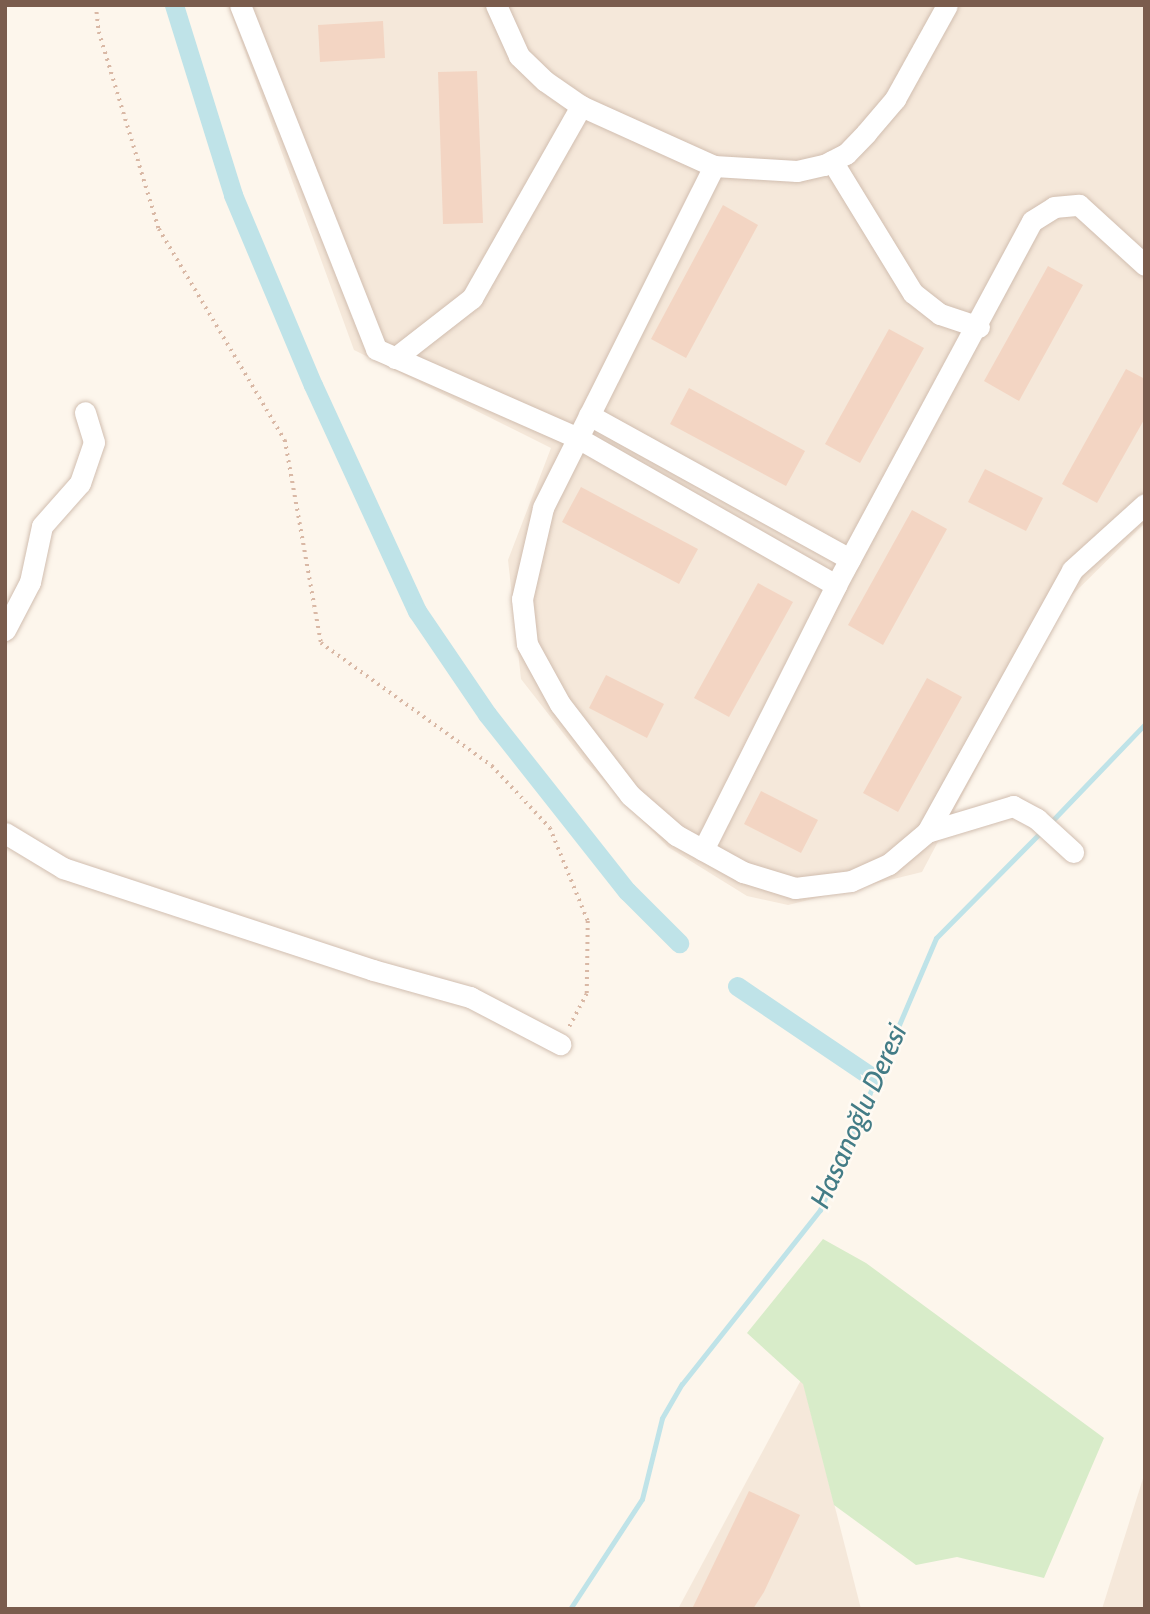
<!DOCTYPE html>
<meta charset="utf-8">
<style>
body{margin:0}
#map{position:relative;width:1150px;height:1614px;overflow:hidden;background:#fdf6ec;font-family:Cabin,sans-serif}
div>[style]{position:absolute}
.residential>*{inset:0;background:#f5e8da}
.green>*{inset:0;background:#d8ecc9}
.stream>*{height:5px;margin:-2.5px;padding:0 2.5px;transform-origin:2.5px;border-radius:2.5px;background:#bfe3e8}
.canal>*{height:19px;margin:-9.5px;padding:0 9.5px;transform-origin:9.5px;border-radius:9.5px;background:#bfe3e8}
.building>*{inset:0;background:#f3d5c3}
.path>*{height:3.5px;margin-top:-1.75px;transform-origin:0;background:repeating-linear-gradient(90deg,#d9b8a5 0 2px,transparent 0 7px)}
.roads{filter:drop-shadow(0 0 2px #d1beb0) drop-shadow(0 0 2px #d1beb0)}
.minor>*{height:21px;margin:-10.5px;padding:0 10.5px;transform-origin:10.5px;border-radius:10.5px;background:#fff}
span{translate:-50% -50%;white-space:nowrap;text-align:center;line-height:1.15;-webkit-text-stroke:5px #fffaf3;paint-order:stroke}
.water-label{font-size:28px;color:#437c86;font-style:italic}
.frame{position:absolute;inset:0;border:7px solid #7a5c4d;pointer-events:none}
</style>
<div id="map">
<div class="residential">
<i style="clip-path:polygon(228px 5px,1145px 5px,1145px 523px,1064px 603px,922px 872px,788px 905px,747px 896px,668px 847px,585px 761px,521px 679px,508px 560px,551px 448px,354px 350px)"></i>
<i style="clip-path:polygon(802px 1378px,861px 1609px,678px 1609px)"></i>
<i style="clip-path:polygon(1145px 1472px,1145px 1609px,1102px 1609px)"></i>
</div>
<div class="green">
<i style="clip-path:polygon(823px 1239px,866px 1263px,1104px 1438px,1044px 1578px,957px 1557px,916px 1565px,834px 1505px,803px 1384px,747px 1333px)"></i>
</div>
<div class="stream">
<i style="left:1050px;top:823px;width:137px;rotate:-46.2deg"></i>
<i style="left:570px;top:1609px;width:131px;rotate:-56.8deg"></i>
<i style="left:642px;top:1499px;width:83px;rotate:-76.1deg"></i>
<i style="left:662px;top:1418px;width:39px;rotate:-60deg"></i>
<i style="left:682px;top:1384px;width:222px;rotate:-51.6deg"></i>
<i style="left:820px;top:1210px;width:296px;rotate:-66.9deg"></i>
<i style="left:936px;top:938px;width:152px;rotate:-45.3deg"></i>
</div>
<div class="canal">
<i style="left:174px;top:5px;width:199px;rotate:72.7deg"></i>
<i style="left:233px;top:195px;width:206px;rotate:67.2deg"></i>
<i style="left:313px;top:385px;width:249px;rotate:65.3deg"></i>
<i style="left:417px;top:611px;width:125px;rotate:55.8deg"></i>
<i style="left:487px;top:714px;width:226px;rotate:51.7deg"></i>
<i style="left:627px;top:891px;width:74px;rotate:45deg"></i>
<i style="left:737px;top:986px;width:166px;rotate:34deg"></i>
</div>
<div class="building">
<i style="clip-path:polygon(383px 21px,385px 58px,320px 62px,318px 25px)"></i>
<i style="clip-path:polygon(477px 71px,483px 223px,443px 224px,438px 72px)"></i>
<i style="clip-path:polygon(723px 205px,758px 225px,686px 358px,651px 339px)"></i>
<i style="clip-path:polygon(1048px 266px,1083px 285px,1019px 401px,984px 381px)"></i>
<i style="clip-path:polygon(889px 329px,924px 348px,860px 463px,825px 444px)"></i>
<i style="clip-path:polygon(1126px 369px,1145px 379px,1145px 418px,1097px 503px,1062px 484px)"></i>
<i style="clip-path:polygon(689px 388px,805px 451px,786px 486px,670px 424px)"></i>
<i style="clip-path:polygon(985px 469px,1043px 498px,1026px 531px,968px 502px)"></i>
<i style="clip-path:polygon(581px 487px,698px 549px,679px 584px,562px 522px)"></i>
<i style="clip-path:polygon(912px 510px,947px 529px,883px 645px,848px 625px)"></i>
<i style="clip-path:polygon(758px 583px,793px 602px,729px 717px,694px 698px)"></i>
<i style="clip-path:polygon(606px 675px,664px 704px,647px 738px,589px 708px)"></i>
<i style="clip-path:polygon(927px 678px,962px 697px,898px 812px,863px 793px)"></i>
<i style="clip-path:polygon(761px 791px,818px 820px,801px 853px,744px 824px)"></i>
<i style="clip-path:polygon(749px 1491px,800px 1515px,764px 1592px,753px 1609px,692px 1609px)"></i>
</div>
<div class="path">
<i style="left:96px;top:5px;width:27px;rotate:84deg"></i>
<i style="left:99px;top:32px;width:206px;rotate:73.1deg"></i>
<i style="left:159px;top:229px;width:246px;rotate:59.2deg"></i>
<i style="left:285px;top:440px;width:206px;rotate:79.9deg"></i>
<i style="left:321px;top:643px;width:211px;rotate:35.7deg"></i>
<i style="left:492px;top:766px;width:85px;rotate:46.9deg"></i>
<i style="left:550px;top:828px;width:100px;rotate:67.8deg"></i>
<i style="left:588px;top:921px;width:73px;rotate:90.8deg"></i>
<i style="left:587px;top:994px;width:38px;rotate:118deg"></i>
</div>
<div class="roads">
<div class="minor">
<i style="left:240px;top:5px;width:370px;rotate:68.4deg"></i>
<i style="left:376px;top:349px;width:221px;rotate:23.8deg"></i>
<i style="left:578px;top:438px;width:297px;rotate:29.7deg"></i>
<i style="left:496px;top:5px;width:56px;rotate:65.7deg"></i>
<i style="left:519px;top:56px;width:36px;rotate:44deg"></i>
<i style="left:545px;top:81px;width:44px;rotate:34.8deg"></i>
<i style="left:581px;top:106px;width:146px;rotate:24.3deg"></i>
<i style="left:714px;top:166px;width:83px;rotate:3.4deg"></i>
<i style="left:797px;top:171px;width:28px;rotate:-13deg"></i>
<i style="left:824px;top:165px;width:25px;rotate:-27deg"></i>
<i style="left:846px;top:154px;width:29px;rotate:-46deg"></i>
<i style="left:866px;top:133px;width:45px;rotate:-49.5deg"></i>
<i style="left:895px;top:99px;width:107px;rotate:-61deg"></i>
<i style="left:832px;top:161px;width:155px;rotate:58.5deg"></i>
<i style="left:913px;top:293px;width:34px;rotate:38deg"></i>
<i style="left:940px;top:314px;width:41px;rotate:18.4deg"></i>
<i style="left:714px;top:166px;width:382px;rotate:116.6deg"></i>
<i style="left:543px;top:508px;width:93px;rotate:103deg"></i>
<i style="left:522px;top:599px;width:45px;rotate:83.7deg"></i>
<i style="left:527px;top:644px;width:68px;rotate:61.2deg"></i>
<i style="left:560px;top:704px;width:115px;rotate:52.4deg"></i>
<i style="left:630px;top:795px;width:61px;rotate:41deg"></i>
<i style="left:676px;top:835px;width:77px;rotate:28.9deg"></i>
<i style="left:743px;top:872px;width:54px;rotate:17.1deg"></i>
<i style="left:795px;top:888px;width:56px;rotate:-7.1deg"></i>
<i style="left:851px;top:881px;width:42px;rotate:-24.1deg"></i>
<i style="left:889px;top:864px;width:50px;rotate:-40.1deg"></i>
<i style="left:927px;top:832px;width:299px;rotate:-61deg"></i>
<i style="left:1072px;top:570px;width:98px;rotate:-42.1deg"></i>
<i style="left:395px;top:358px;width:98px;rotate:-37.9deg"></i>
<i style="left:472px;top:298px;width:221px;rotate:-60.4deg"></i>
<i style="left:589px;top:415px;width:298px;rotate:28.9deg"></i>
<i style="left:5px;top:630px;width:54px;rotate:-62.5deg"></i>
<i style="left:30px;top:582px;width:57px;rotate:-77.9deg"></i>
<i style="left:42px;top:526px;width:57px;rotate:-48.5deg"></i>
<i style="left:80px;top:483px;width:43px;rotate:-71.1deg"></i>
<i style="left:94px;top:442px;width:31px;rotate:-107deg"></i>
<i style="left:927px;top:832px;width:90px;rotate:-16.8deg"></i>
<i style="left:1013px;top:806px;width:27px;rotate:28deg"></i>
<i style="left:1037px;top:819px;width:49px;rotate:42.5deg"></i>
<i style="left:5px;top:833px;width:68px;rotate:31.1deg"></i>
<i style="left:63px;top:868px;width:326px;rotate:18.2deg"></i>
<i style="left:373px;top:970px;width:101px;rotate:15.6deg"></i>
<i style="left:470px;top:997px;width:102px;rotate:27.6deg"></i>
<i style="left:703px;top:850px;width:297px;rotate:-63.3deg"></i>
<i style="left:836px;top:585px;width:413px;rotate:-61.7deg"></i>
<i style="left:1032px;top:221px;width:26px;rotate:-32deg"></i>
<i style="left:1054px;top:207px;width:25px;rotate:-5deg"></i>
<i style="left:1079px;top:205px;width:89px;rotate:42.3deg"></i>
</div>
</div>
<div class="water-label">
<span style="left:858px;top:1116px;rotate:-66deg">Hasanoğlu Deresi</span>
</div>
<div class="frame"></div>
</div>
